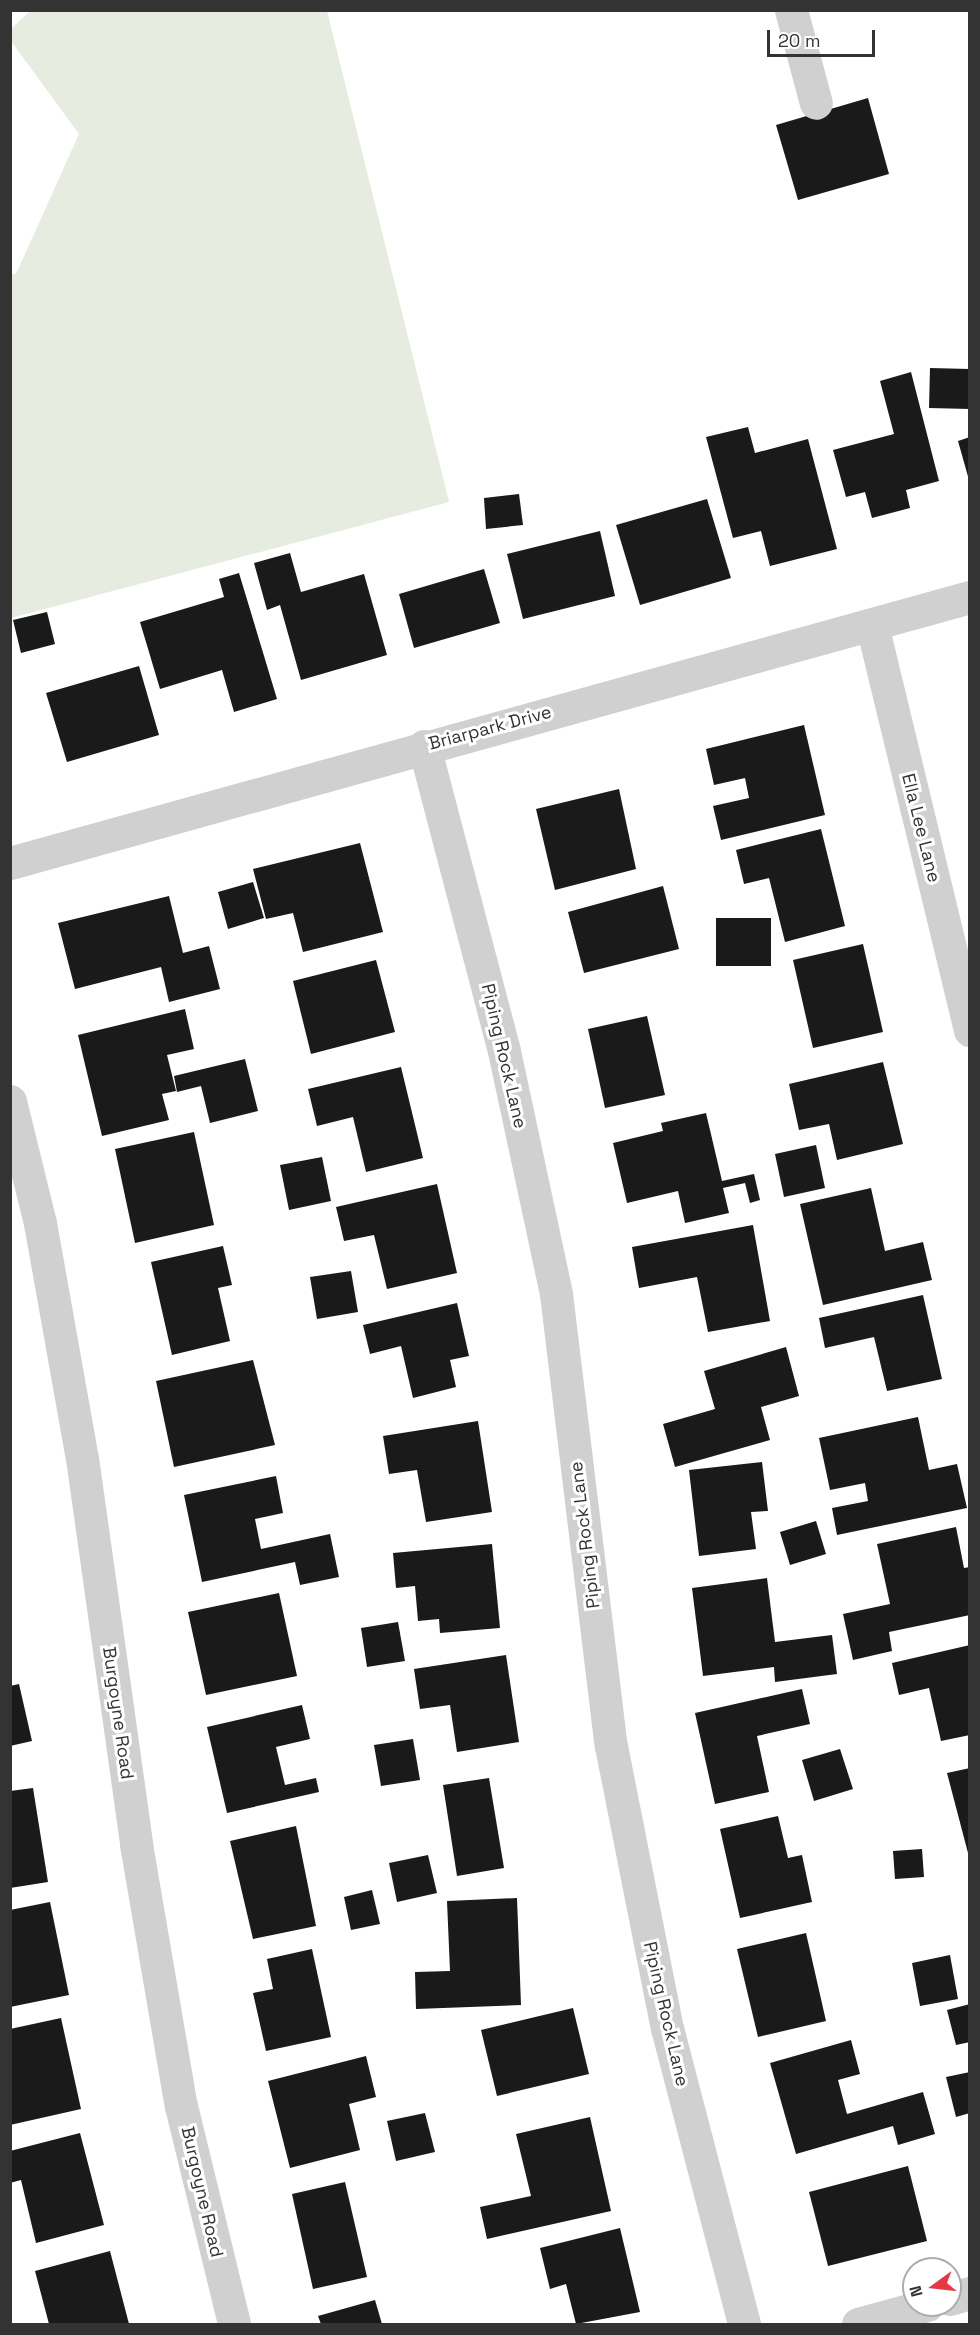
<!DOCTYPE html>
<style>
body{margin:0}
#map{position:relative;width:980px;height:2335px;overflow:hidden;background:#fff;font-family:"Space Grotesk",sans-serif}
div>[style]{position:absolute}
.green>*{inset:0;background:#e6ecdf}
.building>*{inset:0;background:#1a1a1a}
.minor>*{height:33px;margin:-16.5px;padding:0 16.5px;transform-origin:16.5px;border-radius:16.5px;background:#d0d0d0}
span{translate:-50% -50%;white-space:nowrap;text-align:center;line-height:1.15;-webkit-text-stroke:6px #fff;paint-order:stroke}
.street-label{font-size:18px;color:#333}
.frame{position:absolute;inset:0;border:12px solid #333;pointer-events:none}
.north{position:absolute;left:902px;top:2257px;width:60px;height:60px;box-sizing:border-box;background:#fff;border:2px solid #adadad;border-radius:50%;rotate:255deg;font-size:16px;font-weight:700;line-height:24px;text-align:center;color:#333}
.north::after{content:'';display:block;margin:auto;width:21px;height:27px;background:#e63946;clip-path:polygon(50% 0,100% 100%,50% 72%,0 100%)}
.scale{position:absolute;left:767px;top:30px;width:108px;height:27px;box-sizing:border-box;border:3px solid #333;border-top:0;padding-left:8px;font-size:18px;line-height:21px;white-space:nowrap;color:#333;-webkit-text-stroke:4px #fff;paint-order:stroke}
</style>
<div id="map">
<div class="green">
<i style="clip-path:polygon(30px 11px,327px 11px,449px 502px,11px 618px,11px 274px,16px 274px,79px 134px,11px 41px,11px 29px)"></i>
</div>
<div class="building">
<i style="clip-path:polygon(868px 98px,889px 174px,798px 200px,776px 125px)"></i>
<i style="clip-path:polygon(930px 368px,970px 369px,970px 409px,929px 408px)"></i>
<i style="clip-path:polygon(911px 372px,939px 481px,906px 490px,910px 508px,872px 518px,865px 492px,846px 497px,833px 450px,894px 434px,880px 381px)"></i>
<i style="clip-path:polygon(748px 427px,755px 453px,808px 439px,837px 549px,770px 566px,761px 531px,733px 538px,706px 437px)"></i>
<i style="clip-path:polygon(970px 437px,970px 480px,969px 480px,958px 441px)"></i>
<i style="clip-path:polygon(519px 494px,523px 525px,486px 529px,484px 498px)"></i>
<i style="clip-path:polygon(707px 499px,731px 578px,640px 605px,616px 525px)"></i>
<i style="clip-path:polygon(600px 531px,615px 596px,523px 619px,507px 554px)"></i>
<i style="clip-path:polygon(290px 553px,301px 592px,364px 574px,387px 655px,301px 680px,280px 605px,267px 610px,254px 563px)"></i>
<i style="clip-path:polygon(484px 569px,500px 623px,414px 648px,399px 594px)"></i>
<i style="clip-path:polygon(239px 573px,277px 699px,234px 712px,222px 670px,160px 689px,140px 622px,224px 597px,219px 579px)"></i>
<i style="clip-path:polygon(47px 612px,55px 644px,21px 653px,13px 620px)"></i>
<i style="clip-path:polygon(139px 666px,159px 735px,67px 762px,46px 693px)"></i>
<i style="clip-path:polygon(804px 725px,825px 815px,721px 840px,713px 806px,749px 798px,745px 778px,714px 785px,706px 749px)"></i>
<i style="clip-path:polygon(619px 789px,636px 869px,555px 890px,536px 809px)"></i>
<i style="clip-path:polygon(821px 829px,845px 926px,785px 942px,769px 878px,744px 884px,736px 850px)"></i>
<i style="clip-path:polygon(360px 843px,383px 932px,303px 952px,293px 913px,266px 919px,253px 869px)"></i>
<i style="clip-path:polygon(253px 882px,264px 918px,228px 929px,218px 892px)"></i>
<i style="clip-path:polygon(663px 886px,679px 949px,584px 973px,568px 912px)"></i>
<i style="clip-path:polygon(169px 896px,183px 953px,209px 946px,220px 989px,169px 1002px,161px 967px,75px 989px,58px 923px)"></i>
<i style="clip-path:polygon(716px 918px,771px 918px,771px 966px,716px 966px)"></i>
<i style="clip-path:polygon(863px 944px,883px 1032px,813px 1048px,793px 960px)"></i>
<i style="clip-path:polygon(376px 960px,395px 1032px,311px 1054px,293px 981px)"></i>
<i style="clip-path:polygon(185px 1009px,194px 1049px,167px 1055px,176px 1091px,162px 1094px,169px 1120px,102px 1136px,78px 1035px)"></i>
<i style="clip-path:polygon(647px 1016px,665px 1095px,605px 1108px,588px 1029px)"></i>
<i style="clip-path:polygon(245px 1059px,258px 1111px,210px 1123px,201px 1086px,177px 1092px,174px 1076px)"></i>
<i style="clip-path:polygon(883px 1062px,903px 1144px,837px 1160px,829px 1124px,799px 1130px,789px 1084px)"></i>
<i style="clip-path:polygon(401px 1067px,423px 1158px,366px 1172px,353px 1117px,317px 1126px,308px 1089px)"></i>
<i style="clip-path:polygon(706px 1113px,722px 1181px,754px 1174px,760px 1200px,750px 1203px,745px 1183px,723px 1188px,729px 1213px,685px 1223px,678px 1191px,627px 1203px,613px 1143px,663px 1131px,661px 1123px)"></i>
<i style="clip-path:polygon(194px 1132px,214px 1225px,135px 1243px,115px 1149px)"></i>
<i style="clip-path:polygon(816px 1145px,825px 1188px,784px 1197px,775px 1154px)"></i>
<i style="clip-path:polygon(322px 1157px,331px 1201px,289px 1210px,280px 1165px)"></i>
<i style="clip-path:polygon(437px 1184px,457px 1273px,387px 1289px,374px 1235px,344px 1241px,336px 1207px)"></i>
<i style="clip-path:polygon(871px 1188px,885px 1251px,923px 1242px,932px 1280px,823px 1305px,800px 1204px)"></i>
<i style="clip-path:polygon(753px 1225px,770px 1321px,708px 1332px,697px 1277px,639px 1288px,632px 1247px)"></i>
<i style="clip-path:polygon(223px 1246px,232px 1285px,218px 1288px,230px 1341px,172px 1355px,151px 1262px)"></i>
<i style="clip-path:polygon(351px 1271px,358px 1312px,317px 1319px,310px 1277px)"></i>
<i style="clip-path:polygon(923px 1295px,942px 1379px,887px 1391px,874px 1337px,825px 1348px,819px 1318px)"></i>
<i style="clip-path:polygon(457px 1303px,469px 1356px,450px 1360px,456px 1387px,413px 1398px,401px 1346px,370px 1354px,363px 1325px)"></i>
<i style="clip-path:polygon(786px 1347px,799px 1396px,761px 1407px,770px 1440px,675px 1467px,663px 1424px,715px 1409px,704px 1371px)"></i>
<i style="clip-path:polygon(253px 1360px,275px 1445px,174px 1467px,156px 1381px)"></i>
<i style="clip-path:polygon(918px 1417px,929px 1470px,957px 1464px,967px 1508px,837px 1535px,832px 1508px,868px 1501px,865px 1483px,830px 1490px,819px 1438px)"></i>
<i style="clip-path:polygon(478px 1421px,492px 1512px,426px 1522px,417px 1470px,389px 1474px,383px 1436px)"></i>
<i style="clip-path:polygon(762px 1462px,768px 1511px,751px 1512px,756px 1549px,699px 1556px,689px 1470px)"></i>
<i style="clip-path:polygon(276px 1476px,283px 1513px,255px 1519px,261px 1549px,330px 1534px,339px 1577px,300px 1585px,295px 1562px,202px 1582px,184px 1495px)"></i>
<i style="clip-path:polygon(816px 1521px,826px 1554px,790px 1565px,780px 1532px)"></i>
<i style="clip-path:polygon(956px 1527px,964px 1568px,970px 1567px,970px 1615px,889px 1632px,892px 1651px,853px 1660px,843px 1614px,890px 1604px,877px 1544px)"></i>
<i style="clip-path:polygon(492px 1544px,500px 1628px,440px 1633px,439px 1619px,418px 1621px,415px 1586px,396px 1588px,393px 1553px)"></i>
<i style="clip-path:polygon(767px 1578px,775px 1642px,832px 1635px,837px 1674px,775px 1682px,774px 1667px,703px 1676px,692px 1588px)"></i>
<i style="clip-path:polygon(279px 1593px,297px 1676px,206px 1695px,188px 1612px)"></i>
<i style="clip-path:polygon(398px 1622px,405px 1661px,367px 1667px,361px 1628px)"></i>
<i style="clip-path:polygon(970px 1645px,970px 1735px,941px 1741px,929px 1688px,899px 1695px,892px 1663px)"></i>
<i style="clip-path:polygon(506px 1655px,519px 1742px,457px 1752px,450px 1705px,420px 1709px,414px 1669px)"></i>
<i style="clip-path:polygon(19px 1684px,32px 1741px,10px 1746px,10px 1686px)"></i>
<i style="clip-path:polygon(802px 1689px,810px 1724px,757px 1736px,769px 1792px,715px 1804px,695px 1713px)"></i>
<i style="clip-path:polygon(302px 1705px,310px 1739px,276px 1747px,285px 1785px,316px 1778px,319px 1792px,227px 1813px,207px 1727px)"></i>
<i style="clip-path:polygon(413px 1739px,420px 1780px,381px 1786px,374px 1745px)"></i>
<i style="clip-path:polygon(840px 1749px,853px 1789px,814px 1801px,802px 1760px)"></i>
<i style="clip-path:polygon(970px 1768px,970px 1853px,968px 1853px,947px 1773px)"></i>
<i style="clip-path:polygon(489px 1778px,504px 1868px,457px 1876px,443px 1785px)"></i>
<i style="clip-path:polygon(33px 1788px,48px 1882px,10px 1888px,10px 1791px)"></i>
<i style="clip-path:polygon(778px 1816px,788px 1858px,802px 1855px,812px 1902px,740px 1918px,720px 1829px)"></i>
<i style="clip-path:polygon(296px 1826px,316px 1926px,253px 1939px,230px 1841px)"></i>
<i style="clip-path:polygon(922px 1849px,924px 1877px,895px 1879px,893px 1851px)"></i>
<i style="clip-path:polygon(428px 1855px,437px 1893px,397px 1902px,389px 1863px)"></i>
<i style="clip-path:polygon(372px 1890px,380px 1924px,351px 1930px,344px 1897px)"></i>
<i style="clip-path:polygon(517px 1898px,521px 2005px,416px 2009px,415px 1972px,450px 1971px,447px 1901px)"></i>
<i style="clip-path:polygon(50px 1902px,69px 1995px,10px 2007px,10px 1910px)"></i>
<i style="clip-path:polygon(806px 1933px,826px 2021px,758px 2037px,737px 1949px)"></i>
<i style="clip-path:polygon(312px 1949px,331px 2037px,266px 2051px,253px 1993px,273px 1989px,267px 1959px)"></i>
<i style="clip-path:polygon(950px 1955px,958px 1999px,920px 2006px,912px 1963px)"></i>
<i style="clip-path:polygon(970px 2004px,970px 2042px,956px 2045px,947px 2010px)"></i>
<i style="clip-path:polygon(573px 2008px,589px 2074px,497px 2096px,481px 2030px)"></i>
<i style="clip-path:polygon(61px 2018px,81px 2109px,10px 2125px,10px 2029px)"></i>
<i style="clip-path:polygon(851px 2040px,860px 2074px,838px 2080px,847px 2114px,923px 2092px,935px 2134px,898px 2145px,893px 2126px,796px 2154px,770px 2063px)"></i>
<i style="clip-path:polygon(366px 2056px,376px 2097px,349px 2104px,360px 2150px,290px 2168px,268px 2081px)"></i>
<i style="clip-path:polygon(970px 2072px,970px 2113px,956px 2117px,946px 2077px)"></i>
<i style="clip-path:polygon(425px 2113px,435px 2152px,396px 2161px,387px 2121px)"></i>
<i style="clip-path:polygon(590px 2117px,611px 2211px,487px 2239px,480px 2207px,531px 2196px,516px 2134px)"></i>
<i style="clip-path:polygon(80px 2133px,104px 2225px,36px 2243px,21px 2180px,10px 2183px,10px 2151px)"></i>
<i style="clip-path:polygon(908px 2166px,927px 2241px,828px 2266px,809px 2192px)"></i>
<i style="clip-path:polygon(345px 2182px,367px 2277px,313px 2289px,292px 2194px)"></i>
<i style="clip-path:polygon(620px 2228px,640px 2312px,576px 2324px,566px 2284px,550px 2289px,540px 2248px)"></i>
<i style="clip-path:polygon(110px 2251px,129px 2324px,49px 2324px,35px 2271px)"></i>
<i style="clip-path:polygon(375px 2300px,382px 2324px,321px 2324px,318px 2316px)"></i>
</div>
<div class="minor">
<i style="left:791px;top:10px;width:96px;rotate:75deg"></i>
<i style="left:872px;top:625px;width:417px;rotate:76.4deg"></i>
<i style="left:424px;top:746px;width:315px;rotate:75.3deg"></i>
<i style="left:504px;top:1051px;width:249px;rotate:77.9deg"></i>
<i style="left:556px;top:1294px;width:455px;rotate:83.1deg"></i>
<i style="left:611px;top:1746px;width:288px;rotate:78.8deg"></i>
<i style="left:667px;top:2028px;width:306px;rotate:75.4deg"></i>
<i style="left:10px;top:863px;width:996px;rotate:-15.49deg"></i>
<i style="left:10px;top:1101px;width:126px;rotate:76.2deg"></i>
<i style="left:40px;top:1223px;width:239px;rotate:79.9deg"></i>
<i style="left:82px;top:1458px;width:390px;rotate:82deg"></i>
<i style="left:136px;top:1844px;width:266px;rotate:80.3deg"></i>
<i style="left:181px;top:2106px;width:224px;rotate:76.3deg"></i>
<i style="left:950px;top:2299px;width:21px;rotate:-17deg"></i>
<i style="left:858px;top:2324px;width:72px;rotate:-15.4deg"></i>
</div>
<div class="street-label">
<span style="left:490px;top:728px;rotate:-15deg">Briarpark Drive</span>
<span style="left:921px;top:828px;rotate:76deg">Ella Lee Lane</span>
<span style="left:504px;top:1056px;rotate:77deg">Piping Rock Lane</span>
<span style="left:585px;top:1535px;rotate:-97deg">Piping Rock Lane</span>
<span style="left:118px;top:1713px;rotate:82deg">Burgoyne Road</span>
<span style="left:666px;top:2014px;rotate:77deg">Piping Rock Lane</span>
<span style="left:202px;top:2192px;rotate:77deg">Burgoyne Road</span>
</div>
<div class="frame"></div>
<div class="north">N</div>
<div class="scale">20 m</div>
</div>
